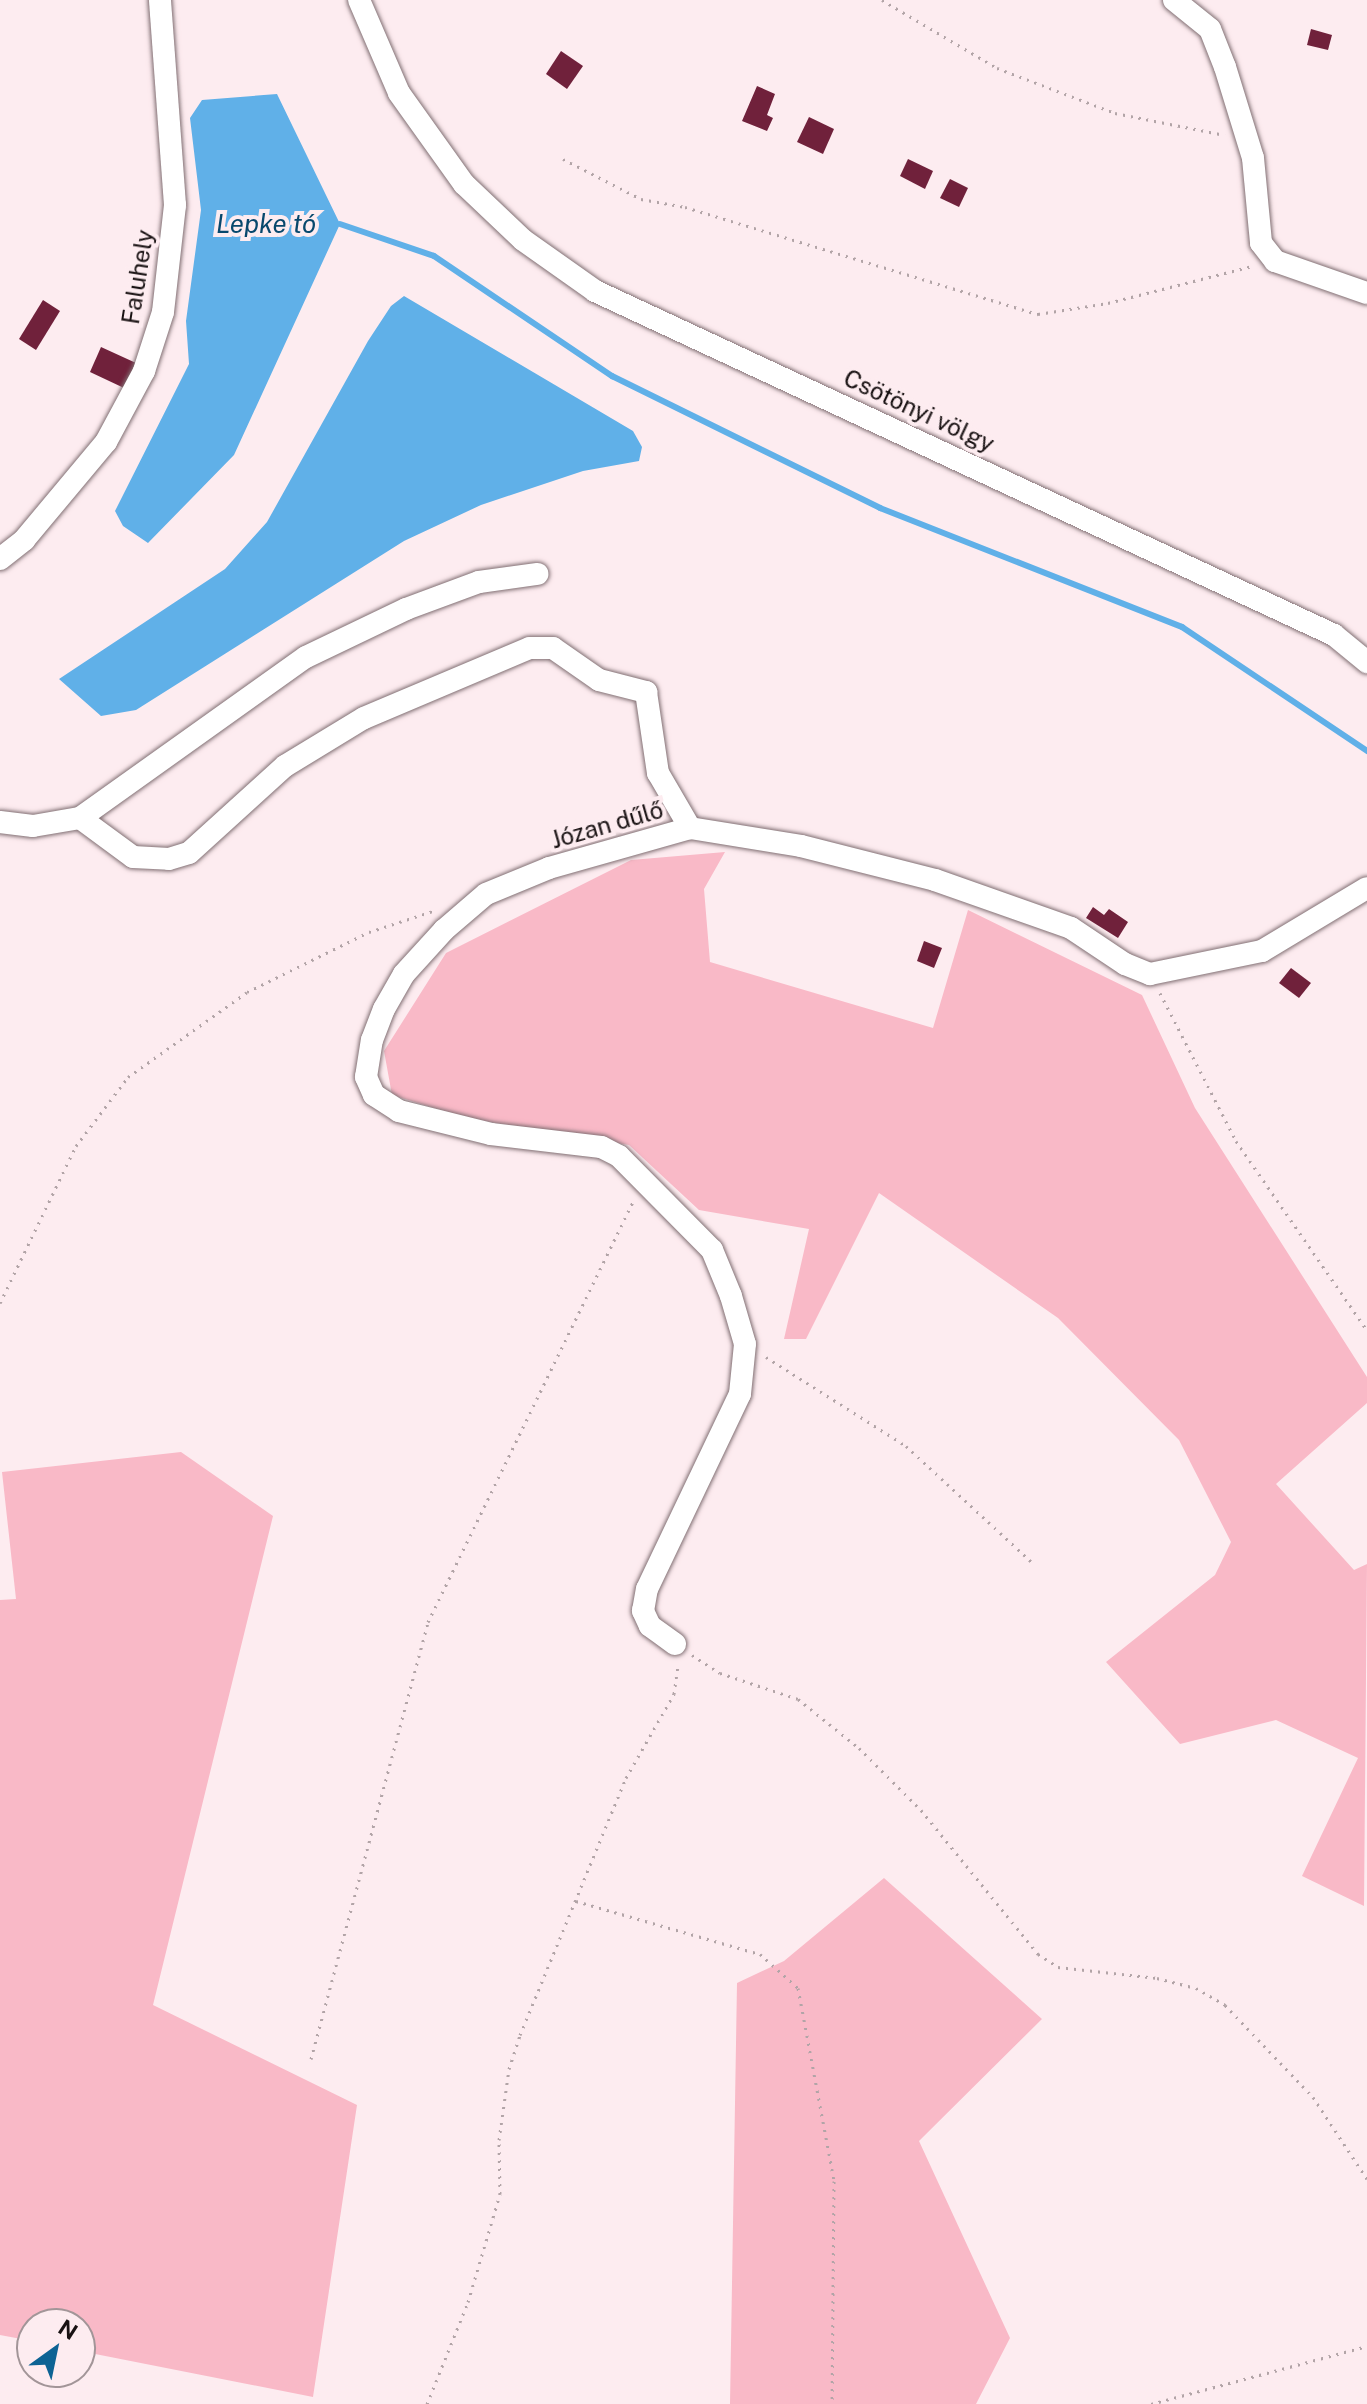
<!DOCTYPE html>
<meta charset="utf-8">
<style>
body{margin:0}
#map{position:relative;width:1367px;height:2404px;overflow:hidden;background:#fdecf0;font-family:"Public Sans",sans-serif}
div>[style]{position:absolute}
.green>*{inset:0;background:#f9b9c7}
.water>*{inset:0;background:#60b0e8}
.stream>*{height:6px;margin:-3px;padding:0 3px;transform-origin:3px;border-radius:3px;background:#60b0e8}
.building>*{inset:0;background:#70213b}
.path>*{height:3px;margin-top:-1.5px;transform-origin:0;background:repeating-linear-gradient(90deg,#b2a4a7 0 2px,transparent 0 8px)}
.roads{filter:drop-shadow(0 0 2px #816f73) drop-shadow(0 0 2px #816f73)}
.street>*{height:22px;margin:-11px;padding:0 11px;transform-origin:11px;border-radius:11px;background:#fff}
span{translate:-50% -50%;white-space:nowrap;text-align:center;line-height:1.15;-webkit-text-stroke:8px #fdecf0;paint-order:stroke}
.street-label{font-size:24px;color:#191213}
.water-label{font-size:26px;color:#08486d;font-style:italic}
.north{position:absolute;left:16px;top:2308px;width:80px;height:80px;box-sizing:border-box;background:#fdecf0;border:2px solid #a29598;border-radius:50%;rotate:33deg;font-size:22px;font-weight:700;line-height:32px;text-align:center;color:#191213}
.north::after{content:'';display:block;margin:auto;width:28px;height:36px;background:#0d6394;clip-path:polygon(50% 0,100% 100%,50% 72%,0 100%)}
</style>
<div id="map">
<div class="green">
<i style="clip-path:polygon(725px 852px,704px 889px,710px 962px,933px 1028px,968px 910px,1142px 995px,1195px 1108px,1367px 1377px,1367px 1403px,1276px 1484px,1354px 1570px,1367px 1564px,1364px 1906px,1302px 1876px,1358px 1758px,1276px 1720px,1180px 1744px,1106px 1662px,1215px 1575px,1231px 1542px,1179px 1440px,1058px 1318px,879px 1193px,806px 1339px,784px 1339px,809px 1229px,699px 1210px,629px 1145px,467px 1118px,392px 1095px,384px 1051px,446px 953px,631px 860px)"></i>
<i style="clip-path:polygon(181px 1452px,273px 1516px,153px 2005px,357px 2105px,313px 2397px,80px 2351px,80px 2324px,32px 2324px,32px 2341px,0 2335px,0 1600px,16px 1599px,2px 1472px)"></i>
<i style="clip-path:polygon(884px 1878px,1042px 2019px,919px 2141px,1010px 2338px,976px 2404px,730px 2404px,737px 1983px,784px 1961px)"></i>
</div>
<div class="water">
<i style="clip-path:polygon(277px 94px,340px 224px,234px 455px,148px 543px,123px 526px,115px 511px,189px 364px,186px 321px,201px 210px,190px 118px,202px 100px)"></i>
<i style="clip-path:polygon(404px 296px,633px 431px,642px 447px,639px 461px,583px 471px,481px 505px,404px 541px,136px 710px,101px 716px,59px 679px,225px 569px,267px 522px,368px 341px,391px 306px)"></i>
</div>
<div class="stream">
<i style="left:340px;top:224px;width:99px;rotate:18.8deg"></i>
<i style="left:434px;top:256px;width:215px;rotate:34deg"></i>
<i style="left:612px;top:376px;width:299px;rotate:26.2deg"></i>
<i style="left:880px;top:508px;width:325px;rotate:21.5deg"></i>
<i style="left:1182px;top:627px;width:223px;rotate:33.8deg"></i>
</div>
<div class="building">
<i style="clip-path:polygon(1311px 29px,1332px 35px,1328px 50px,1307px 45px)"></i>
<i style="clip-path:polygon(561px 51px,583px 66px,567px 89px,546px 74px)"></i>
<i style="clip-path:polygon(757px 86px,775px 94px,767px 115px,773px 118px,767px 131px,742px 121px)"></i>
<i style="clip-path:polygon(809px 117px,834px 129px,823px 154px,797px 142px)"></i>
<i style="clip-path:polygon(908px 159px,933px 171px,925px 189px,900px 176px)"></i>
<i style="clip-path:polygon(950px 179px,968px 188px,959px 207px,940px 198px)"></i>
<i style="clip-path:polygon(43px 300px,60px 311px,36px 350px,19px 339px)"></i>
<i style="clip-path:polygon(101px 347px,136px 363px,124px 388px,90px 372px)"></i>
<i style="clip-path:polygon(1093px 907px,1104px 915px,1109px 909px,1128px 922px,1118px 938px,1086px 918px)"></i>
<i style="clip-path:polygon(924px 941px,942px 948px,934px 968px,917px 961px)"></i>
<i style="clip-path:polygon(1291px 968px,1311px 983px,1299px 998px,1279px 983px)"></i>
</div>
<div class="path">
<i style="left:882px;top:0;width:134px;rotate:30.6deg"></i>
<i style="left:997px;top:68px;width:126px;rotate:20.9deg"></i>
<i style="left:1115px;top:113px;width:112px;rotate:11.3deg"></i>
<i style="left:563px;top:159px;width:88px;rotate:27.1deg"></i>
<i style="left:641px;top:199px;width:45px;rotate:10.3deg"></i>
<i style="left:685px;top:207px;width:369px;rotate:16.9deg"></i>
<i style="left:1038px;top:314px;width:71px;rotate:-8.9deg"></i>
<i style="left:1108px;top:303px;width:149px;rotate:-14.4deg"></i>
<i style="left:1160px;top:993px;width:166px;rotate:62.8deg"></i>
<i style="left:1236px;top:1141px;width:230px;rotate:55.3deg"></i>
<i style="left:0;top:1303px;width:174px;rotate:-64.2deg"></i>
<i style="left:76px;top:1146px;width:86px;rotate:-53deg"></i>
<i style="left:128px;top:1077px;width:146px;rotate:-35.5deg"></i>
<i style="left:247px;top:992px;width:136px;rotate:-26.2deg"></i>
<i style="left:369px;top:932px;width:67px;rotate:-18.2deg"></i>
<i style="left:766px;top:1357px;width:166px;rotate:32.4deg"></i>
<i style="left:906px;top:1446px;width:173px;rotate:42.7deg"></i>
<i style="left:692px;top:1655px;width:33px;rotate:33deg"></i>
<i style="left:720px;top:1673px;width:82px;rotate:18.4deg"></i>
<i style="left:798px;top:1699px;width:78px;rotate:38.8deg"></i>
<i style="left:859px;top:1748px;width:88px;rotate:45deg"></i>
<i style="left:921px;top:1810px;width:186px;rotate:50.9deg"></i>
<i style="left:1038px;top:1954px;width:24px;rotate:33deg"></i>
<i style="left:1058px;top:1967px;width:100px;rotate:6.3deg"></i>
<i style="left:1157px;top:1978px;width:40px;rotate:14.4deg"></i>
<i style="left:1196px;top:1988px;width:34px;rotate:30deg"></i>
<i style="left:1225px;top:2005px;width:127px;rotate:46.3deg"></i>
<i style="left:1313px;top:2097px;width:98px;rotate:56.6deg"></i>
<i style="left:576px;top:1901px;width:191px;rotate:16.1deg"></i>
<i style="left:760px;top:1954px;width:51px;rotate:41.8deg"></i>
<i style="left:798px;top:1988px;width:196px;rotate:79.4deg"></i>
<i style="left:834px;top:2181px;width:223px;rotate:90.5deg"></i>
<i style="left:311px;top:2059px;width:452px;rotate:-75deg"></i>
<i style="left:428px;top:1622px;width:470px;rotate:-64deg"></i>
<i style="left:427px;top:2404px;width:110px;rotate:-68.1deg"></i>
<i style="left:468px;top:2302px;width:113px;rotate:-73.5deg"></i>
<i style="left:500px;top:2194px;width:54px;rotate:-91.1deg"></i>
<i style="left:499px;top:2140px;width:72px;rotate:-82deg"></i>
<i style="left:509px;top:2069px;width:36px;rotate:-72deg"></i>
<i style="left:520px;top:2035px;width:278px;rotate:-67.6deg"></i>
<i style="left:626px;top:1778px;width:97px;rotate:-60.3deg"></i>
<i style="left:674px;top:1694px;width:30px;rotate:-82deg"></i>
<i style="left:1151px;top:2404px;width:224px;rotate:-15deg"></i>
</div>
<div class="roads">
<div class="street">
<i style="left:359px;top:0;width:101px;rotate:66.7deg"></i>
<i style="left:399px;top:93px;width:112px;rotate:54.5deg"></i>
<i style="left:464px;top:184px;width:81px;rotate:43.5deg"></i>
<i style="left:523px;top:240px;width:88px;rotate:35.3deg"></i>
<i style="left:595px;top:291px;width:815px;rotate:24.96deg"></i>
<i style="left:1334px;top:635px;width:43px;rotate:39.3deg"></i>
<i style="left:1174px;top:0;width:46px;rotate:38.9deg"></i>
<i style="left:1210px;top:29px;width:41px;rotate:68.5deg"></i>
<i style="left:1225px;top:67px;width:95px;rotate:72.9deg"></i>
<i style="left:1253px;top:158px;width:85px;rotate:84.6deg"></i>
<i style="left:1261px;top:243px;width:23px;rotate:52deg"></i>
<i style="left:1275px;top:261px;width:97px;rotate:19.2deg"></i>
<i style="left:0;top:559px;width:31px;rotate:-38deg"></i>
<i style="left:24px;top:540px;width:128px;rotate:-50.1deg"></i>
<i style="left:106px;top:442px;width:81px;rotate:-61.8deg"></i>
<i style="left:144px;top:371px;width:62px;rotate:-72.1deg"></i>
<i style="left:163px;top:312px;width:108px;rotate:-83.6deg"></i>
<i style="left:175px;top:205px;width:206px;rotate:-94.2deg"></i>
<i style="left:80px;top:818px;width:66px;rotate:36.3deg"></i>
<i style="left:133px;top:857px;width:36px;rotate:3deg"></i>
<i style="left:169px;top:859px;width:21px;rotate:-17deg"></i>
<i style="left:189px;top:853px;width:130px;rotate:-42.2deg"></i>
<i style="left:285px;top:766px;width:92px;rotate:-31.3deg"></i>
<i style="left:364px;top:718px;width:180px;rotate:-22.9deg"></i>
<i style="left:530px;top:648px;width:23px"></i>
<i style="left:553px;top:648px;width:56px;rotate:34.8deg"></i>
<i style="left:599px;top:680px;width:49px;rotate:14.3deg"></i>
<i style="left:646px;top:692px;width:82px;rotate:81.6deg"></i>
<i style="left:658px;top:773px;width:64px;rotate:59.8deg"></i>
<i style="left:0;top:822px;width:33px;rotate:7deg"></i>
<i style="left:33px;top:826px;width:48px;rotate:-9.7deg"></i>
<i style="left:80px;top:818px;width:277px;rotate:-35.5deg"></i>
<i style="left:306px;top:657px;width:111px;rotate:-25.6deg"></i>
<i style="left:406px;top:609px;width:78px;rotate:-20.3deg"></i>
<i style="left:479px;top:582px;width:59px;rotate:-7.9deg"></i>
<i style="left:675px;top:1644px;width:31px;rotate:-144deg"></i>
<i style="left:650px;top:1626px;width:17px;rotate:-115deg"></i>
<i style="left:643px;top:1611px;width:22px;rotate:-80deg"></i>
<i style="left:647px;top:1589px;width:216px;rotate:-64.5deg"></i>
<i style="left:740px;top:1394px;width:50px;rotate:-84.3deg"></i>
<i style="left:745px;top:1344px;width:50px;rotate:-106.3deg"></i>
<i style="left:731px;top:1296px;width:50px;rotate:-112.4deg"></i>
<i style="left:712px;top:1250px;width:132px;rotate:-134.7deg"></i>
<i style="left:619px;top:1156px;width:20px;rotate:-153deg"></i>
<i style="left:601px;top:1147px;width:111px;rotate:-173.3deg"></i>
<i style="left:491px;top:1134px;width:95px;rotate:-166deg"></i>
<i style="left:399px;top:1111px;width:30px;rotate:-147deg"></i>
<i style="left:374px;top:1095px;width:20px;rotate:-114deg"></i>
<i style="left:366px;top:1077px;width:37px;rotate:-81deg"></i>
<i style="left:372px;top:1040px;width:33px;rotate:-69deg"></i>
<i style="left:384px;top:1009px;width:40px;rotate:-60.3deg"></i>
<i style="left:404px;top:974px;width:59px;rotate:-47.7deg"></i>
<i style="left:444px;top:930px;width:55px;rotate:-40.6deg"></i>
<i style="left:486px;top:894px;width:68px;rotate:-22.4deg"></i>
<i style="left:549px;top:868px;width:147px;rotate:-15.8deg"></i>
<i style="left:690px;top:828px;width:112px;rotate:9.2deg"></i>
<i style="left:801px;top:846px;width:138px;rotate:14.2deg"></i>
<i style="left:935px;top:880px;width:144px;rotate:19.4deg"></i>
<i style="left:1071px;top:928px;width:65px;rotate:33.7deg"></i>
<i style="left:1125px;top:964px;width:27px;rotate:22deg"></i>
<i style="left:1150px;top:974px;width:114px;rotate:-11.6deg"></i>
<i style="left:1262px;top:951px;width:122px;rotate:-31deg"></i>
</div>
</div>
<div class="street-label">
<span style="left:138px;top:277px;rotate:-81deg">Faluhely</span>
<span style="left:919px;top:411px;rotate:25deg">Csötönyi völgy</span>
<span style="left:607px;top:825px;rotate:-16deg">Józan dűlő</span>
</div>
<div class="water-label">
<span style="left:266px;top:224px">Lepke tó</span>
</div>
<div class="north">N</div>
</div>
